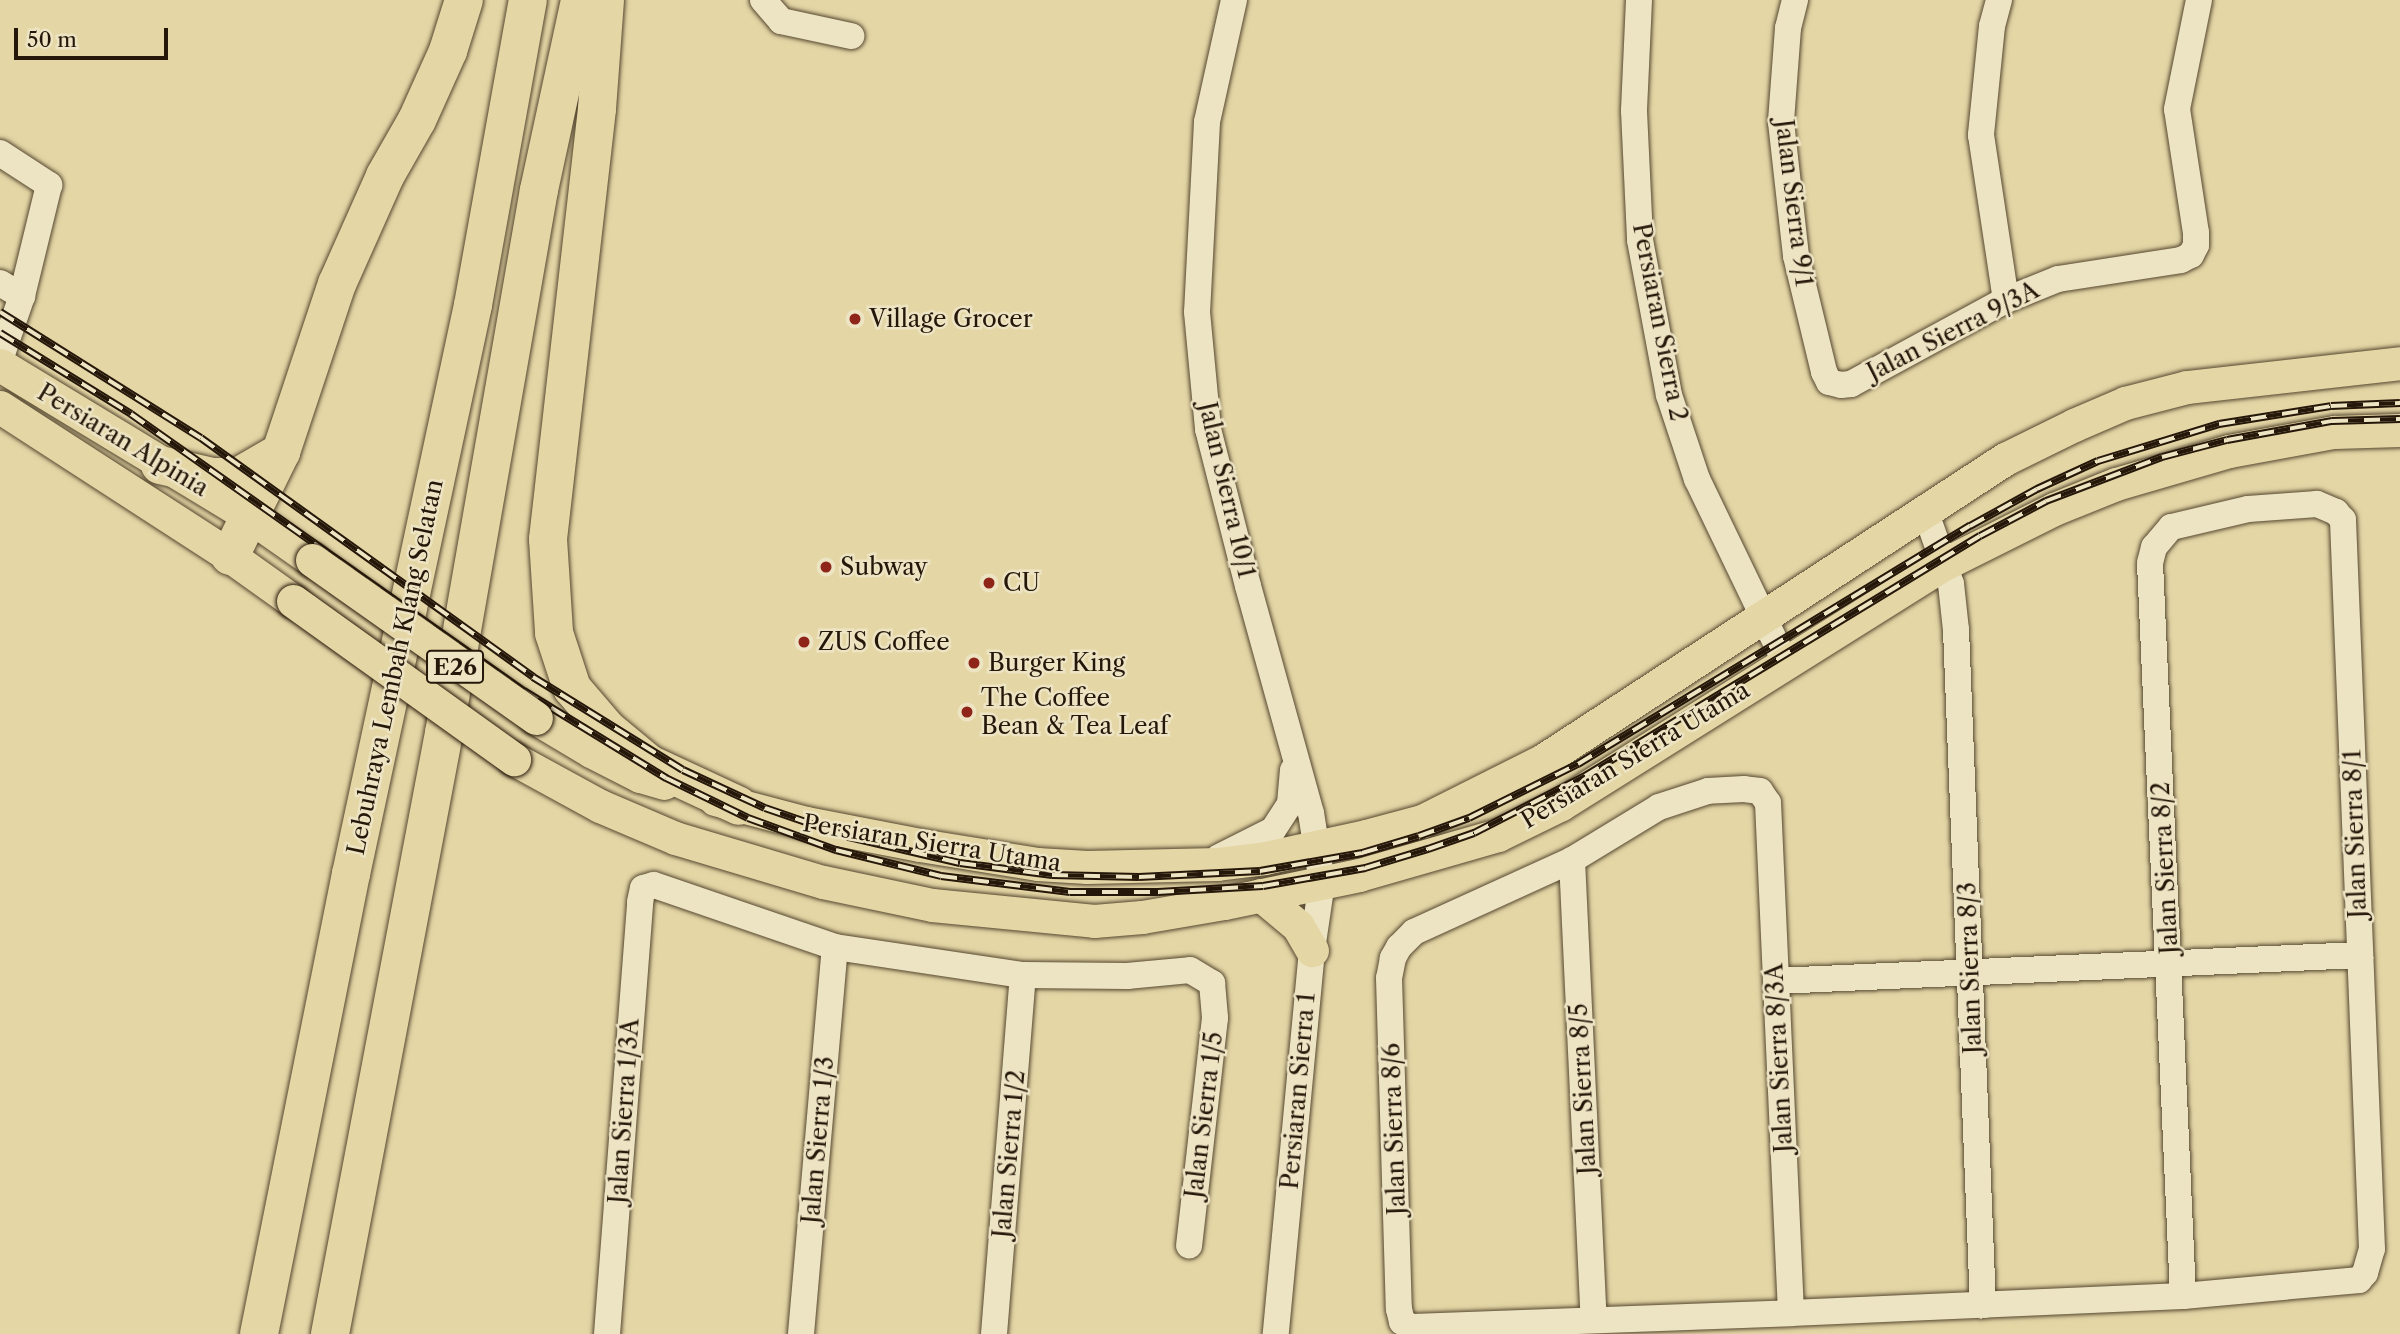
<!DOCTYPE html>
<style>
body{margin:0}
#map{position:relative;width:2400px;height:1334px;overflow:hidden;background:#e4d6a5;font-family:"Libre Caslon Text",serif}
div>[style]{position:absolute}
.roads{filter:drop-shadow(0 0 2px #554730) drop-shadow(0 0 2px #554730)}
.minor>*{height:26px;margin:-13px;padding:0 13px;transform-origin:13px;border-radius:13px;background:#ede4c4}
.major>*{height:33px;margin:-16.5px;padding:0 16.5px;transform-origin:16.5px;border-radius:16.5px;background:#e4d6a5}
.highway>*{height:38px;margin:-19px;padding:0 19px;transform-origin:19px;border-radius:19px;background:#e4d6a5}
.rail>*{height:8px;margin-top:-4px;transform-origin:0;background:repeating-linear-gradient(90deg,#ede4c4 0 16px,#251709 0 32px);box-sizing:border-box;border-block:2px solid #251709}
.bridges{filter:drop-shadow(0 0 2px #251709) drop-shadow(0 0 2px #251709)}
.major-bridge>*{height:33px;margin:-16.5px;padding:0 16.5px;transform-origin:16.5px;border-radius:16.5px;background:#e4d6a5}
.dots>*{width:19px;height:19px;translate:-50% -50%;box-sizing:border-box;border:4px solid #ede4c4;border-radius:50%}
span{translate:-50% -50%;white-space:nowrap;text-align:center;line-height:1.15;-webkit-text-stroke:5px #ede4c4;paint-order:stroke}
.shield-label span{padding:2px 5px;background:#ede4c4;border:2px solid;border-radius:5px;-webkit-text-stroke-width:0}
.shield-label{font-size:23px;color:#251709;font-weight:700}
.street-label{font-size:24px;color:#251709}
.poi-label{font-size:24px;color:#251709}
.left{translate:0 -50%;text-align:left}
.scale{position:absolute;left:14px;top:28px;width:154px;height:32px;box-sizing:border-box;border:4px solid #251709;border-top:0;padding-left:9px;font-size:21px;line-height:24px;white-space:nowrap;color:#251709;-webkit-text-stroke:5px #ede4c4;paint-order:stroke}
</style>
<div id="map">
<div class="roads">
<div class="minor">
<i style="left:763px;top:0;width:28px;rotate:49deg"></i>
<i style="left:781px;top:21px;width:72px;rotate:12.1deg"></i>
<i style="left:1234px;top:0;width:125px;rotate:102.5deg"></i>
<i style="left:1207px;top:122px;width:190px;rotate:93deg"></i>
<i style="left:1197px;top:312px;width:118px;rotate:84.6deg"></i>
<i style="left:1208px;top:429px;width:162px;rotate:75.7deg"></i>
<i style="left:1248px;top:586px;width:236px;rotate:74.5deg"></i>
<i style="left:1311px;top:813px;width:70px;rotate:80.9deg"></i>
<i style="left:1322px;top:882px;width:69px;rotate:98.4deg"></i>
<i style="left:1312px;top:950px;width:386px;rotate:95.4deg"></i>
<i style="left:1639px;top:0;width:111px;rotate:92.6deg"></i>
<i style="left:1634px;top:111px;width:129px;rotate:87.3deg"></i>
<i style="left:1640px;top:240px;width:158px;rotate:79.4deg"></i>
<i style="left:1669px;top:395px;width:89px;rotate:71.6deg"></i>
<i style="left:1697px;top:479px;width:205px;rotate:64.3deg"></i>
<i style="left:1795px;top:0;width:29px;rotate:104deg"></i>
<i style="left:1788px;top:28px;width:94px;rotate:94.3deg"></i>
<i style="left:1781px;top:122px;width:135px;rotate:83.6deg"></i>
<i style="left:1796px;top:256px;width:119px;rotate:76.4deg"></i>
<i style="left:1824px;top:372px;width:11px;rotate:63deg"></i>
<i style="left:1829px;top:382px;width:12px;rotate:14deg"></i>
<i style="left:1841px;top:385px;width:10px;rotate:-6deg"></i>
<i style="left:1851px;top:384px;width:176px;rotate:-28.5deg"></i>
<i style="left:2006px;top:300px;width:56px;rotate:-22deg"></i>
<i style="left:2058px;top:279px;width:124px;rotate:-8.8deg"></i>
<i style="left:2181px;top:260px;width:11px;rotate:-27deg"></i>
<i style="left:2191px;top:255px;width:11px;rotate:-63deg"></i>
<i style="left:2196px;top:245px;width:12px;rotate:-90deg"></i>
<i style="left:2196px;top:233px;width:125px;rotate:-98.7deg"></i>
<i style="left:2177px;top:109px;width:111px;rotate:-78.6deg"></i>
<i style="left:1999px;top:0;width:27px;rotate:105deg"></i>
<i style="left:1992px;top:26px;width:110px;rotate:95.8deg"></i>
<i style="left:1981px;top:135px;width:167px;rotate:81.4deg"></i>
<i style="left:0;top:153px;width:59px;rotate:33.1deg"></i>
<i style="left:49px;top:185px;width:114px;rotate:103.7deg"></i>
<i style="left:22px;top:296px;width:68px;rotate:109deg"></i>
<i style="left:0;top:283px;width:26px;rotate:31deg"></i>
<i style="left:1926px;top:513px;width:75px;rotate:70.6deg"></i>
<i style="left:1951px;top:584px;width:46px;rotate:83.8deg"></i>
<i style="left:1956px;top:630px;width:676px;rotate:87.71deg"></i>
<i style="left:1219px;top:857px;width:60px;rotate:-26.6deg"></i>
<i style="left:1273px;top:830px;width:31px;rotate:-57deg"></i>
<i style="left:1290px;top:804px;width:34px;rotate:-85deg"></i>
<i style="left:1572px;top:860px;width:460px;rotate:87.3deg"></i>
<i style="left:1776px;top:981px;width:585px;rotate:-2.55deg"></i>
<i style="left:1791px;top:1313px;width:511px;rotate:-92.58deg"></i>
<i style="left:1768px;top:803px;width:14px;rotate:-124deg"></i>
<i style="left:1760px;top:791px;width:16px;rotate:-173deg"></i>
<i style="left:1744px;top:789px;width:36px;rotate:177deg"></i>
<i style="left:1708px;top:791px;width:52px;rotate:161.9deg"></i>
<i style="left:1659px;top:807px;width:102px;rotate:148.7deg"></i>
<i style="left:1572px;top:860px;width:174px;rotate:155.5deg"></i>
<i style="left:1414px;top:932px;width:21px;rotate:135deg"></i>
<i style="left:1399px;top:947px;width:13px;rotate:119deg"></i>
<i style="left:1393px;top:958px;width:20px;rotate:101deg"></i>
<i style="left:1389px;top:978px;width:331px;rotate:88.3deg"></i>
<i style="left:1399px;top:1309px;width:13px;rotate:77deg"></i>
<i style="left:1402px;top:1322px;width:11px;rotate:27deg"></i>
<i style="left:1412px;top:1327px;width:379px;rotate:-2.1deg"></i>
<i style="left:1791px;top:1313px;width:392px;rotate:-2.5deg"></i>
<i style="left:2183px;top:1296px;width:177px;rotate:-5.2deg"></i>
<i style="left:2359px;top:1280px;width:9px;rotate:-49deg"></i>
<i style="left:2365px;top:1273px;width:25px;rotate:-74deg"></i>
<i style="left:2372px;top:1249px;width:730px;rotate:-92.28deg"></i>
<i style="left:2343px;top:520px;width:11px;rotate:-131deg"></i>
<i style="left:2336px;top:512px;width:21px;rotate:-157deg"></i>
<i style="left:2317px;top:504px;width:69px;rotate:175.9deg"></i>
<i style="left:2248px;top:509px;width:79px;rotate:166.8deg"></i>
<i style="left:2171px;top:527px;width:26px;rotate:130deg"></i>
<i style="left:2154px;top:547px;width:16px;rotate:104deg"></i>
<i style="left:2150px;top:563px;width:734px;rotate:87.42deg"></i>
<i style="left:607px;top:1334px;width:433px;rotate:-85.6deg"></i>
<i style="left:640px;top:902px;width:14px;rotate:-78deg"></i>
<i style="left:643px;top:888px;width:11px;rotate:-15deg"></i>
<i style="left:654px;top:885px;width:191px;rotate:18.9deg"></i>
<i style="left:835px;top:947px;width:190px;rotate:8.5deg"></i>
<i style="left:1023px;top:975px;width:104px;rotate:0.6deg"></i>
<i style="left:1127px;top:976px;width:63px;rotate:-5.4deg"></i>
<i style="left:1190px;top:970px;width:26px;rotate:31deg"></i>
<i style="left:1212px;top:983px;width:35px;rotate:85deg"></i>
<i style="left:1215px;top:1018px;width:229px;rotate:96.5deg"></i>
<i style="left:801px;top:1334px;width:388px;rotate:-85deg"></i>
<i style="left:994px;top:1334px;width:360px;rotate:-85.4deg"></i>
</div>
<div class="major">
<i style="left:0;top:365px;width:290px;rotate:31.2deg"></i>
<i style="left:248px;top:515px;width:78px;rotate:35.1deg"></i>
<i style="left:0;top:407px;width:274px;rotate:32.9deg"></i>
<i style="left:230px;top:556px;width:77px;rotate:35.5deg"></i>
<i style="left:536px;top:718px;width:64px;rotate:31deg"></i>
<i style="left:591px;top:751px;width:55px;rotate:27deg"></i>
<i style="left:640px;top:776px;width:25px;rotate:16deg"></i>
<i style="left:514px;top:759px;width:98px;rotate:28.7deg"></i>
<i style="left:600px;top:806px;width:82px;rotate:23.1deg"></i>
<i style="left:675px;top:838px;width:154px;rotate:16.6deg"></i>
<i style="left:823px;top:882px;width:111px;rotate:11.9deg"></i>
<i style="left:932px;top:905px;width:163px;rotate:5.6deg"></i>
<i style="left:1094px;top:921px;width:48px;rotate:-4.8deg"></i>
<i style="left:1142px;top:917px;width:83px;rotate:-9.7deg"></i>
<i style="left:1224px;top:903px;width:138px;rotate:-11.7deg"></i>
<i style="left:1359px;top:875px;width:145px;rotate:-16.1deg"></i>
<i style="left:1498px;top:835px;width:70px;rotate:-26.2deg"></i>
<i style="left:1561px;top:804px;width:452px;rotate:-32.1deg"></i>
<i style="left:1944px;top:564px;width:123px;rotate:-26.6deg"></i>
<i style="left:2054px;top:509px;width:67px;rotate:-22deg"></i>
<i style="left:2116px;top:484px;width:118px;rotate:-16.3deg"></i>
<i style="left:2229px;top:451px;width:107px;rotate:-10.3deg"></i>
<i style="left:2334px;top:432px;width:66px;rotate:-1.7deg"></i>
<i style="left:715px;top:799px;width:94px;rotate:14.8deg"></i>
<i style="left:806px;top:823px;width:116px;rotate:10.9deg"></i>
<i style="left:920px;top:845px;width:119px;rotate:9.2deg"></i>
<i style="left:1037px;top:864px;width:50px;rotate:3.4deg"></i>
<i style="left:1087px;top:867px;width:130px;rotate:-1.3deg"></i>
<i style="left:1217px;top:864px;width:48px;rotate:-7.1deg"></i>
<i style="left:1265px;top:858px;width:103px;rotate:-12.3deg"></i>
<i style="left:1366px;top:836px;width:58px;rotate:-15deg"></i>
<i style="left:1422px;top:821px;width:134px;rotate:-26.6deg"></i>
<i style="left:1542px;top:761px;width:553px;rotate:-33.12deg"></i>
<i style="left:2005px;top:459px;width:77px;rotate:-26.2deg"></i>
<i style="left:2074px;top:425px;width:56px;rotate:-23.3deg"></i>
<i style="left:2125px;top:403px;width:64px;rotate:-14.5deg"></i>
<i style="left:2187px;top:387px;width:214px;rotate:-6.4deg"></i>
<i style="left:1261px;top:895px;width:48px;rotate:40deg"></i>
<i style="left:1298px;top:926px;width:28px;rotate:60deg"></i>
</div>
<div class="highway">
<i style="left:605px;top:0;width:109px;rotate:94.2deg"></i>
<i style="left:597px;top:109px;width:433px;rotate:96.5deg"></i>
<i style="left:548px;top:539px;width:94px;rotate:86.3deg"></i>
<i style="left:554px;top:633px;width:58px;rotate:71.9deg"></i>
<i style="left:572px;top:688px;width:54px;rotate:49.5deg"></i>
<i style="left:607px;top:729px;width:55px;rotate:39.8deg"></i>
<i style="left:649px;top:764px;width:99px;rotate:25deg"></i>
<i style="left:160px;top:465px;width:54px;rotate:12.8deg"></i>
<i style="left:213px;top:477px;width:25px"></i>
<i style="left:238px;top:477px;width:50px;rotate:-30.2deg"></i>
<i style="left:230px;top:556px;width:116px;rotate:-63.9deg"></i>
<i style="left:281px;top:452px;width:177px;rotate:-71.6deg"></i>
<i style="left:337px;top:284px;width:118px;rotate:-66deg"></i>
<i style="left:385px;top:176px;width:64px;rotate:-60.3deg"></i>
<i style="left:417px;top:120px;width:76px;rotate:-65.8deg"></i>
<i style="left:448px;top:51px;width:53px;rotate:-72.6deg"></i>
<i style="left:259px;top:1334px;width:469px;rotate:-78.7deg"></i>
<i style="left:351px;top:874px;width:582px;rotate:-77.9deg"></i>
<i style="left:473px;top:305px;width:310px;rotate:-79.8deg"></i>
<i style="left:330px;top:1334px;width:612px;rotate:-79.26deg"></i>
<i style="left:444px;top:733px;width:551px;rotate:-80.08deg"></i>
<i style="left:539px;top:190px;width:194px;rotate:-77.8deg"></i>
</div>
</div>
<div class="rail">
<i style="left:0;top:312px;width:237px;rotate:32.1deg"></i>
<i style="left:201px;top:438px;width:409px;rotate:35.7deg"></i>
<i style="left:533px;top:677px;width:176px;rotate:31.8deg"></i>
<i style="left:683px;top:770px;width:90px;rotate:24.9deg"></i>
<i style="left:765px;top:808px;width:89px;rotate:19deg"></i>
<i style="left:849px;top:837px;width:114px;rotate:13.2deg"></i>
<i style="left:960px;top:863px;width:93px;rotate:7.4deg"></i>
<i style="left:1052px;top:875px;width:87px;rotate:1.3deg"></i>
<i style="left:1139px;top:877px;width:121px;rotate:-2.8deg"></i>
<i style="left:1260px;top:871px;width:104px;rotate:-10deg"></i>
<i style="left:1362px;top:853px;width:59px;rotate:-16.6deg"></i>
<i style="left:1419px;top:836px;width:53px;rotate:-19.8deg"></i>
<i style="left:1469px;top:818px;width:122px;rotate:-26.4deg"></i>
<i style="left:1578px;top:764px;width:459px;rotate:-31.3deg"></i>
<i style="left:1970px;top:526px;width:77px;rotate:-28.9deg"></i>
<i style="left:2037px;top:489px;width:67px;rotate:-24.7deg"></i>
<i style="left:2098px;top:461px;width:127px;rotate:-17deg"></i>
<i style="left:2219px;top:424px;width:113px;rotate:-9.1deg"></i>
<i style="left:2331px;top:406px;width:69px;rotate:-2.5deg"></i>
<i style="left:0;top:333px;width:154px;rotate:31.7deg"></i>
<i style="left:131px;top:414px;width:481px;rotate:35.2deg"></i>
<i style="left:524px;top:691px;width:167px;rotate:31.5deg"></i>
<i style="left:666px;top:778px;width:91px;rotate:26deg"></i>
<i style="left:748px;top:818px;width:94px;rotate:20deg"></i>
<i style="left:836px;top:850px;width:108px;rotate:13.9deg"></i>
<i style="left:941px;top:876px;width:130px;rotate:7.1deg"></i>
<i style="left:1070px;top:892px;width:88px"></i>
<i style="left:1158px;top:892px;width:105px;rotate:-3.3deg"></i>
<i style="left:1263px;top:886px;width:104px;rotate:-10deg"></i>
<i style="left:1365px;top:868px;width:66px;rotate:-16.8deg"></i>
<i style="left:1428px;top:849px;width:49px;rotate:-19.2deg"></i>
<i style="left:1474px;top:833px;width:125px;rotate:-27.2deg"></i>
<i style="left:1585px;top:776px;width:462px;rotate:-31.3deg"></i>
<i style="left:1980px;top:536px;width:75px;rotate:-27.9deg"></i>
<i style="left:2046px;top:501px;width:124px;rotate:-20.8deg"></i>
<i style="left:2162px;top:457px;width:67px;rotate:-14.7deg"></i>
<i style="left:2227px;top:440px;width:107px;rotate:-10.3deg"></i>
<i style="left:2332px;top:421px;width:68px;rotate:-1.7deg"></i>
</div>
<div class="bridges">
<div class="major-bridge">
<i style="left:312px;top:560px;width:274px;rotate:35.2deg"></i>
<i style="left:293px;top:601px;width:272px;rotate:35.6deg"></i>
</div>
</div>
<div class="dots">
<i style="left:855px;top:319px;background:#8f2418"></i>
<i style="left:826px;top:567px;background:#8f2418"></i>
<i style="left:989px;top:583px;background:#8f2418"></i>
<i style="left:804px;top:642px;background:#8f2418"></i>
<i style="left:974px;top:663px;background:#8f2418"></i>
<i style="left:967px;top:712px;background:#8f2418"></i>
</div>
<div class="shield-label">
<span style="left:455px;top:667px">E26</span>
</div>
<div class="street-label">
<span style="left:1794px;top:203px;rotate:83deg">Jalan Sierra 9/1</span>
<span style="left:1660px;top:322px;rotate:79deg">Persiaran Sierra 2</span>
<span style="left:1953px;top:331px;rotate:-27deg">Jalan Sierra 9/3A</span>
<span style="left:123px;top:440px;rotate:31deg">Persiaran Alpinia</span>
<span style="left:1227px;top:490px;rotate:77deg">Jalan Sierra 10/1</span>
<span style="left:395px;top:667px;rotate:-78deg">Lebuhraya Lembah Klang Selatan</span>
<span style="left:1635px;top:755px;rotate:-31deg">Persiaran Sierra Utama</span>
<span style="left:2355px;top:834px;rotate:-92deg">Jalan Sierra 8/1</span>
<span style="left:932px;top:843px;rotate:9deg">Persiaran Sierra Utama</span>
<span style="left:2165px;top:868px;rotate:-93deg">Jalan Sierra 8/2</span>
<span style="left:1970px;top:968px;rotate:-92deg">Jalan Sierra 8/3</span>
<span style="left:1779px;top:1058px;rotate:-93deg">Jalan Sierra 8/3A</span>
<span style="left:1583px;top:1089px;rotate:-93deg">Jalan Sierra 8/5</span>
<span style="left:1298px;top:1091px;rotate:-85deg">Persiaran Sierra 1</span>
<span style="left:624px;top:1111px;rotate:-86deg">Jalan Sierra 1/3A</span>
<span style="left:1204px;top:1115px;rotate:-83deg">Jalan Sierra 1/5</span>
<span style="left:1394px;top:1129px;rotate:-92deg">Jalan Sierra 8/6</span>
<span style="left:818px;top:1140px;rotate:-85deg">Jalan Sierra 1/3</span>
<span style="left:1009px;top:1154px;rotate:-85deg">Jalan Sierra 1/2</span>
</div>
<div class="poi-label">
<span class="left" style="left:869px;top:319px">Village Grocer</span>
<span class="left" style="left:840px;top:567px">Subway</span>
<span class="left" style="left:1003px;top:583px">CU</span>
<span class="left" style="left:818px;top:642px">ZUS Coffee</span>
<span class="left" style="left:988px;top:663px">Burger King</span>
<span class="left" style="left:981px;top:712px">The Coffee<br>Bean &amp; Tea Leaf</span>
</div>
<div class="scale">50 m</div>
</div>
